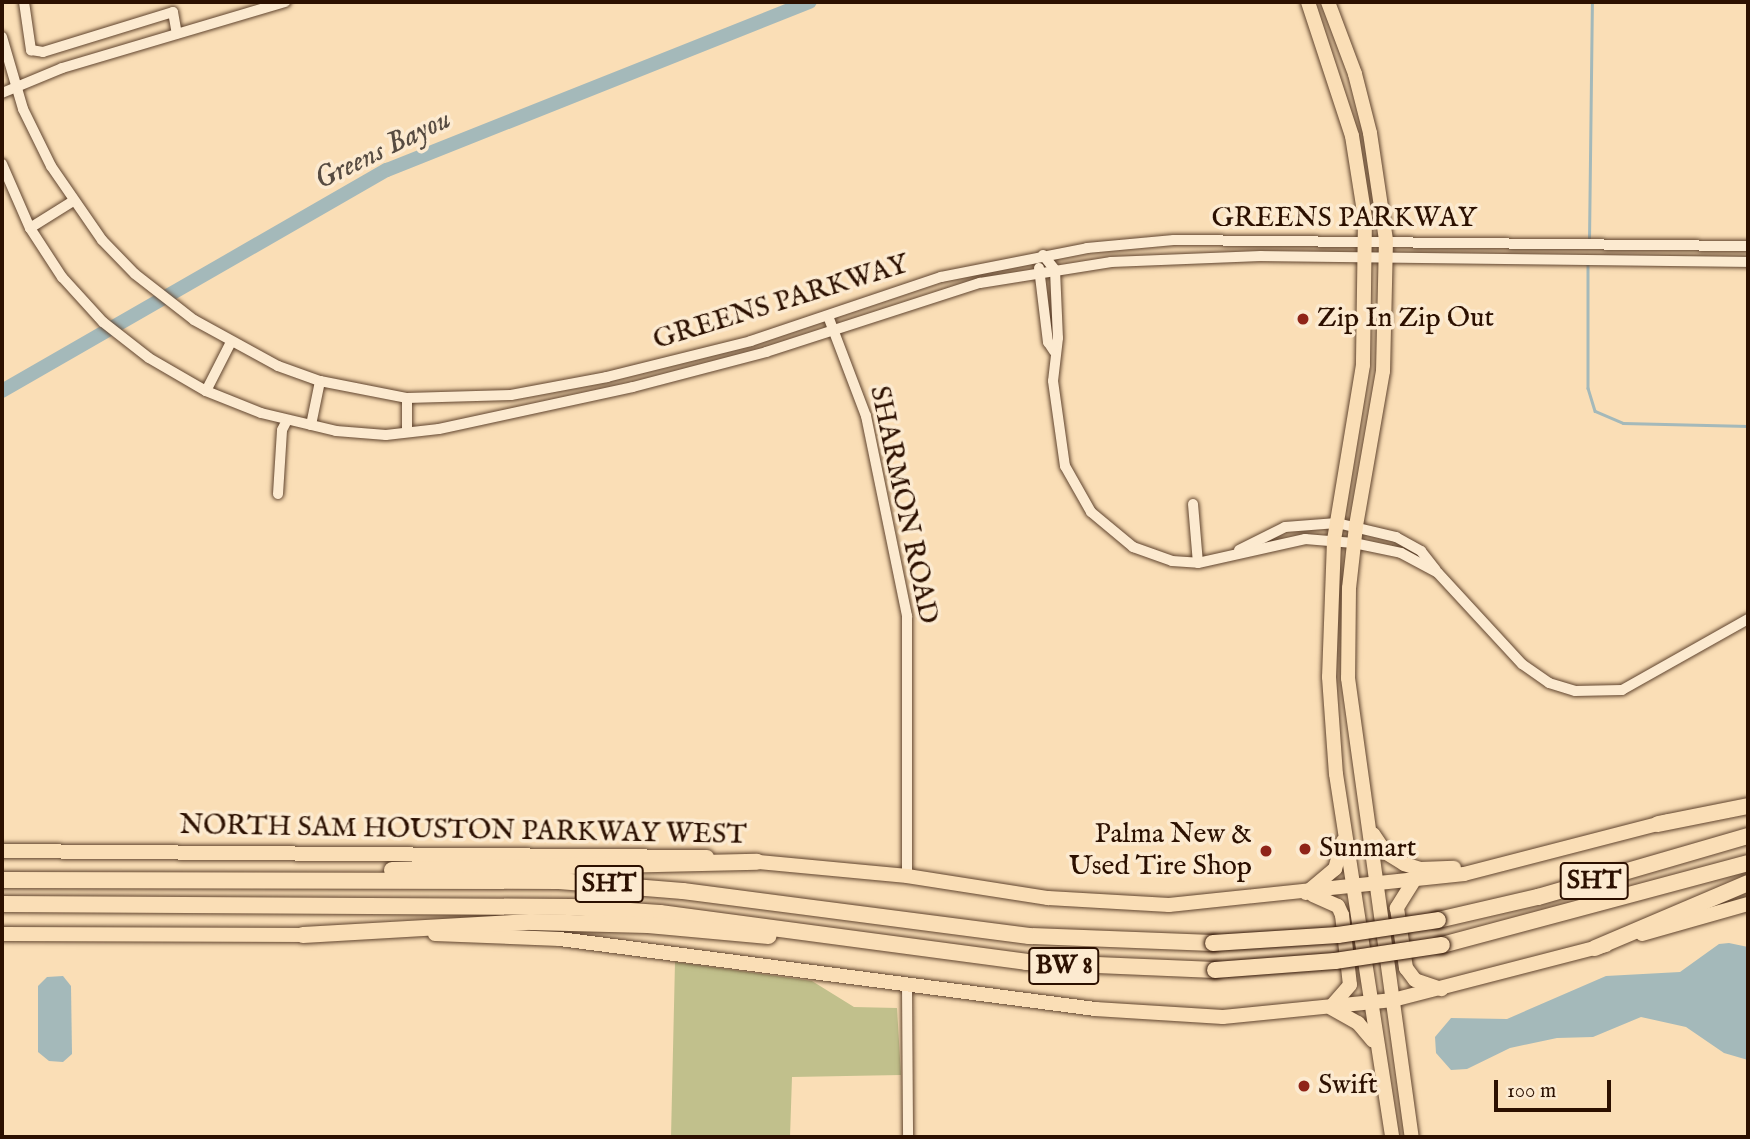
<!DOCTYPE html>
<style>
body{margin:0}
#map{position:relative;width:1750px;height:1139px;overflow:hidden;background:#fadeb6;font-family:"IM FELL English",serif}
div>[style]{position:absolute}
.green>*{inset:0;background:#c1c08c}
.water>*{inset:0;background:#a4b9ba}
.stream>*{height:2.5px;margin:-1.25px;padding:0 1.25px;transform-origin:1.25px;border-radius:1.25px;background:#a4b9ba}
.river>*{height:14px;margin:-7px;padding:0 7px;transform-origin:7px;border-radius:7px;background:#a4b9ba}
.roads{filter:drop-shadow(0 0 2px #60442e) drop-shadow(0 0 2px #60442e)}
.minor>*{height:10px;margin:-5px;padding:0 5px;transform-origin:5px;border-radius:5px;background:#fcead0}
.major>*{height:14px;margin:-7px;padding:0 7px;transform-origin:7px;border-radius:7px;background:#fadeb6}
.highway>*{height:16px;margin:-8px;padding:0 8px;transform-origin:8px;border-radius:8px;background:#fadeb6}
.bridges{filter:drop-shadow(0 0 2px #2c1000) drop-shadow(0 0 2px #2c1000)}
.highway-bridge>*{height:16px;margin:-8px;padding:0 8px;transform-origin:8px;border-radius:8px;background:#fadeb6}
.dots>*{width:19px;height:19px;translate:-50% -50%;box-sizing:border-box;border:4px solid #fcead0;border-radius:50%}
span{translate:-50% -50%;white-space:nowrap;text-align:center;line-height:1.15;-webkit-text-stroke:7px #fcead0;paint-order:stroke}
.shield-label span{padding:2px 5px;background:#fcead0;border:2px solid;border-radius:5px;-webkit-text-stroke-width:0}
.shield-label{font-size:26px;color:#2c1000;font-weight:700}
.street-label{font-size:28px;color:#2c1000}
.poi-label{font-size:28px;color:#2c1000}
.left{translate:0 -50%;text-align:left}
.right{translate:-100% -50%;text-align:right}
.water-label{font-size:30px;color:#564b41;font-style:italic}
.frame{position:absolute;inset:0;border:4px solid #2c1000;pointer-events:none}
.scale{position:absolute;left:1494px;top:1080px;width:117px;height:32px;box-sizing:border-box;border:4px solid #2c1000;border-top:0;padding-left:9px;font-size:21px;line-height:24px;white-space:nowrap;color:#2c1000;-webkit-text-stroke:5px #fcead0;paint-order:stroke}
</style>
<div id="map">
<div class="green">
<i style="clip-path:polygon(675px 962px,812px 981px,854px 1007px,897px 1008px,901px 1075px,792px 1077px,790px 1137px,671px 1137px)"></i>
</div>
<div class="water">
<i style="clip-path:polygon(1729px 943px,1748px 947px,1748px 1060px,1724px 1053px,1686px 1027px,1641px 1017px,1593px 1037px,1557px 1038px,1510px 1048px,1467px 1069px,1451px 1070px,1436px 1053px,1435px 1037px,1451px 1018px,1507px 1019px,1606px 976px,1680px 972px,1719px 944px)"></i>
<i style="clip-path:polygon(63px 976px,71px 986px,72px 1054px,63px 1062px,49px 1061px,38px 1052px,38px 986px,47px 977px)"></i>
</div>
<div class="stream">
<i style="left:1589px;top:241px;width:239px;rotate:-89.3deg"></i>
<i style="left:1588px;top:265px;width:123px;rotate:90deg"></i>
<i style="left:1588px;top:388px;width:24px;rotate:73deg"></i>
<i style="left:1595px;top:411px;width:30px;rotate:23deg"></i>
<i style="left:1623px;top:423px;width:125px;rotate:1.4deg"></i>
</div>
<div class="river">
<i style="left:2px;top:391px;width:444px;rotate:-29.9deg"></i>
<i style="left:387px;top:170px;width:455px;rotate:-21.7deg"></i>
</div>
<div class="roads">
<div class="minor">
<i style="left:24px;top:2px;width:49px;rotate:81.7deg"></i>
<i style="left:31px;top:50px;width:12px;rotate:9deg"></i>
<i style="left:43px;top:52px;width:136px;rotate:-17.1deg"></i>
<i style="left:173px;top:12px;width:22px;rotate:80deg"></i>
<i style="left:2px;top:37px;width:75px;rotate:73.7deg"></i>
<i style="left:23px;top:109px;width:64px;rotate:63.8deg"></i>
<i style="left:51px;top:166px;width:90px;rotate:55.4deg"></i>
<i style="left:102px;top:240px;width:47px;rotate:45.9deg"></i>
<i style="left:135px;top:274px;width:75px;rotate:37.9deg"></i>
<i style="left:194px;top:320px;width:96px;rotate:28.7deg"></i>
<i style="left:278px;top:366px;width:45px;rotate:19.7deg"></i>
<i style="left:320px;top:381px;width:89px;rotate:11.1deg"></i>
<i style="left:407px;top:398px;width:104px;rotate:-1.7deg"></i>
<i style="left:511px;top:395px;width:98px;rotate:-10.6deg"></i>
<i style="left:607px;top:377px;width:148px;rotate:-14deg"></i>
<i style="left:751px;top:341px;width:200px;rotate:-18.6deg"></i>
<i style="left:941px;top:277px;width:149px;rotate:-11.2deg"></i>
<i style="left:1087px;top:248px;width:87px;rotate:-5.3deg"></i>
<i style="left:1174px;top:240px;width:574px;rotate:0.6deg"></i>
<i style="left:2px;top:93px;width:65px;rotate:-22.6deg"></i>
<i style="left:62px;top:68px;width:233px;rotate:-16.5deg"></i>
<i style="left:2px;top:164px;width:70px;rotate:66.4deg"></i>
<i style="left:30px;top:228px;width:59px;rotate:56.9deg"></i>
<i style="left:62px;top:277px;width:61px;rotate:47.7deg"></i>
<i style="left:103px;top:322px;width:58px;rotate:38deg"></i>
<i style="left:149px;top:358px;width:66px;rotate:30.1deg"></i>
<i style="left:206px;top:391px;width:59px;rotate:21.8deg"></i>
<i style="left:261px;top:413px;width:77px;rotate:13.5deg"></i>
<i style="left:336px;top:431px;width:50px;rotate:4.6deg"></i>
<i style="left:386px;top:435px;width:53px;rotate:-6.5deg"></i>
<i style="left:439px;top:429px;width:198px;rotate:-12.2deg"></i>
<i style="left:633px;top:387px;width:138px;rotate:-14.7deg"></i>
<i style="left:766px;top:352px;width:225px;rotate:-17.9deg"></i>
<i style="left:980px;top:283px;width:133px;rotate:-9.1deg"></i>
<i style="left:1111px;top:262px;width:150px;rotate:-2.3deg"></i>
<i style="left:1261px;top:256px;width:487px;rotate:0.7deg"></i>
<i style="left:30px;top:228px;width:51px;rotate:-32.1deg"></i>
<i style="left:1043px;top:255px;width:19px;rotate:51deg"></i>
<i style="left:1055px;top:270px;width:68px;rotate:87.5deg"></i>
<i style="left:1058px;top:338px;width:43px;rotate:96.6deg"></i>
<i style="left:1053px;top:381px;width:86px;rotate:82deg"></i>
<i style="left:1065px;top:466px;width:53px;rotate:60.5deg"></i>
<i style="left:1091px;top:512px;width:55px;rotate:39.8deg"></i>
<i style="left:1133px;top:547px;width:41px;rotate:19.7deg"></i>
<i style="left:1172px;top:561px;width:26px;rotate:4deg"></i>
<i style="left:1198px;top:563px;width:110px;rotate:-12.6deg"></i>
<i style="left:1305px;top:539px;width:49px;rotate:4.7deg"></i>
<i style="left:1354px;top:543px;width:48px;rotate:12deg"></i>
<i style="left:1401px;top:553px;width:42px;rotate:28.4deg"></i>
<i style="left:1438px;top:573px;width:124px;rotate:47.3deg"></i>
<i style="left:1522px;top:664px;width:33px;rotate:35deg"></i>
<i style="left:1549px;top:683px;width:27px;rotate:17deg"></i>
<i style="left:1575px;top:691px;width:47px;rotate:-1.2deg"></i>
<i style="left:1622px;top:690px;width:145px;rotate:-29.4deg"></i>
<i style="left:1039px;top:268px;width:75px;rotate:83.1deg"></i>
<i style="left:1048px;top:342px;width:11px;rotate:56deg"></i>
<i style="left:828px;top:316px;width:107px;rotate:69.2deg"></i>
<i style="left:866px;top:416px;width:204px;rotate:78.4deg"></i>
<i style="left:907px;top:616px;width:260px;rotate:90deg"></i>
<i style="left:206px;top:391px;width:55px;rotate:-63deg"></i>
<i style="left:407px;top:398px;width:34px;rotate:90deg"></i>
<i style="left:311px;top:425px;width:45px;rotate:-78.4deg"></i>
<i style="left:278px;top:494px;width:64px;rotate:-86.4deg"></i>
<i style="left:282px;top:430px;width:11px;rotate:-63deg"></i>
<i style="left:1193px;top:504px;width:59px;rotate:85.2deg"></i>
<i style="left:1239px;top:550px;width:51px;rotate:-26.6deg"></i>
<i style="left:1285px;top:527px;width:52px;rotate:-4.4deg"></i>
<i style="left:1337px;top:523px;width:61px;rotate:13.3deg"></i>
<i style="left:1396px;top:537px;width:29px;rotate:29deg"></i>
<i style="left:1421px;top:551px;width:24px;rotate:52deg"></i>
<i style="left:907px;top:985px;width:152px;rotate:89.6deg"></i>
</div>
<div class="major">
<i style="left:1308px;top:2px;width:141px;rotate:71.8deg"></i>
<i style="left:1352px;top:136px;width:83px;rotate:81deg"></i>
<i style="left:1365px;top:218px;width:147px;rotate:90.8deg"></i>
<i style="left:1363px;top:365px;width:178px;rotate:99.4deg"></i>
<i style="left:1334px;top:541px;width:136px;rotate:92.1deg"></i>
<i style="left:1329px;top:677px;width:97px;rotate:85.9deg"></i>
<i style="left:1336px;top:774px;width:367px;rotate:81.2deg"></i>
<i style="left:1328px;top:2px;width:77px;rotate:69.4deg"></i>
<i style="left:1355px;top:74px;width:61px;rotate:75.7deg"></i>
<i style="left:1370px;top:133px;width:108px;rotate:81.5deg"></i>
<i style="left:1386px;top:240px;width:131px;rotate:91.3deg"></i>
<i style="left:1383px;top:371px;width:157px;rotate:99.9deg"></i>
<i style="left:1356px;top:526px;width:62px;rotate:96.4deg"></i>
<i style="left:1349px;top:588px;width:90px;rotate:90.6deg"></i>
<i style="left:1348px;top:678px;width:463px;rotate:82.1deg"></i>
<i style="left:1373px;top:834px;width:22px;rotate:56deg"></i>
<i style="left:1385px;top:852px;width:22px;rotate:32deg"></i>
<i style="left:1404px;top:864px;width:17px;rotate:17deg"></i>
<i style="left:1420px;top:869px;width:34px;rotate:-2deg"></i>
<i style="left:2px;top:851px;width:705px;rotate:0.49deg"></i>
<i style="left:748px;top:861px;width:160px;rotate:5.4deg"></i>
<i style="left:907px;top:876px;width:143px;rotate:8.9deg"></i>
<i style="left:1048px;top:898px;width:121px;rotate:3.3deg"></i>
<i style="left:1169px;top:905px;width:297px;rotate:-6deg"></i>
<i style="left:1464px;top:874px;width:212px;rotate:-14.5deg"></i>
<i style="left:1413px;top:882px;width:31px;rotate:122deg"></i>
<i style="left:1397px;top:908px;width:61px;rotate:81.5deg"></i>
<i style="left:1406px;top:968px;width:15px;rotate:53deg"></i>
<i style="left:1415px;top:980px;width:28px;rotate:19deg"></i>
<i style="left:1306px;top:893px;width:38px;rotate:-40deg"></i>
<i style="left:1335px;top:869px;width:29px;rotate:-74deg"></i>
<i style="left:1313px;top:895px;width:27px;rotate:24deg"></i>
<i style="left:1338px;top:906px;width:10px;rotate:66deg"></i>
<i style="left:1342px;top:915px;width:70px;rotate:83.5deg"></i>
<i style="left:1350px;top:985px;width:29px;rotate:131deg"></i>
<i style="left:2px;top:934px;width:311px;rotate:0.2deg"></i>
<i style="left:435px;top:934px;width:125px;rotate:2.3deg"></i>
<i style="left:560px;top:939px;width:540px;rotate:7.45deg"></i>
<i style="left:1095px;top:1009px;width:128px;rotate:3.6deg"></i>
<i style="left:1223px;top:1017px;width:171px;rotate:-5.7deg"></i>
<i style="left:1393px;top:1000px;width:220px;rotate:-14.5deg"></i>
<i style="left:1642px;top:934px;width:110px;rotate:-15.8deg"></i>
<i style="left:1331px;top:1008px;width:31px;rotate:29deg"></i>
<i style="left:1358px;top:1023px;width:23px;rotate:50deg"></i>
</div>
<div class="highway">
<i style="left:1658px;top:824px;width:92px;rotate:-11.3deg"></i>
<i style="left:392px;top:870px;width:365px;rotate:-1.3deg"></i>
<i style="left:2px;top:880px;width:557px;rotate:0.1deg"></i>
<i style="left:559px;top:881px;width:124px;rotate:4.6deg"></i>
<i style="left:683px;top:891px;width:349px;rotate:7.4deg"></i>
<i style="left:1029px;top:936px;width:184px;rotate:2.2deg"></i>
<i style="left:2px;top:904px;width:569px;rotate:0.3deg"></i>
<i style="left:571px;top:907px;width:89px;rotate:3.9deg"></i>
<i style="left:660px;top:913px;width:369px;rotate:7.6deg"></i>
<i style="left:1026px;top:962px;width:189px;rotate:2.4deg"></i>
<i style="left:1438px;top:920px;width:103px;rotate:-13deg"></i>
<i style="left:1538px;top:897px;width:219px;rotate:-16.2deg"></i>
<i style="left:303px;top:935px;width:228px;rotate:-3.3deg"></i>
<i style="left:531px;top:922px;width:117px;rotate:1.5deg"></i>
<i style="left:648px;top:925px;width:121px;rotate:5.2deg"></i>
<i style="left:1442px;top:945px;width:317px;rotate:-15deg"></i>
<i style="left:1595px;top:948px;width:166px;rotate:-23deg"></i>
</div>
</div>
<div class="bridges">
<div class="highway-bridge">
<i style="left:1213px;top:943px;width:125px;rotate:-3.7deg"></i>
<i style="left:1338px;top:935px;width:101px;rotate:-8.5deg"></i>
<i style="left:1215px;top:970px;width:120px;rotate:-4.3deg"></i>
<i style="left:1335px;top:961px;width:108px;rotate:-8.5deg"></i>
</div>
</div>
<div class="dots">
<i style="left:1303px;top:319px;background:#8f2418"></i>
<i style="left:1305px;top:849px;background:#8f2418"></i>
<i style="left:1266px;top:851px;background:#8f2418"></i>
<i style="left:1304px;top:1086px;background:#8f2418"></i>
</div>
<div class="shield-label">
<span style="left:1594px;top:881px">SHT</span>
<span style="left:609px;top:884px">SHT</span>
<span style="left:1064px;top:966px">BW 8</span>
</div>
<div class="street-label">
<span style="left:1344px;top:219px">GREENS PARKWAY</span>
<span style="left:781px;top:303px;rotate:-17deg">GREENS PARKWAY</span>
<span style="left:903px;top:505px;rotate:78deg">SHARMON ROAD</span>
<span style="left:463px;top:831px;rotate:1deg">NORTH SAM HOUSTON PARKWAY WEST</span>
</div>
<div class="poi-label">
<span class="left" style="left:1317px;top:319px">Zip In Zip Out</span>
<span class="right" style="left:1252px;top:851px">Palma New &amp;<br>Used Tire Shop</span>
<span class="left" style="left:1319px;top:849px">Sunmart</span>
<span class="left" style="left:1318px;top:1086px">Swift</span>
</div>
<div class="water-label">
<span style="left:383px;top:150px;rotate:-26deg">Greens Bayou</span>
</div>
<div class="frame"></div>
<div class="scale">100 m</div>
</div>
